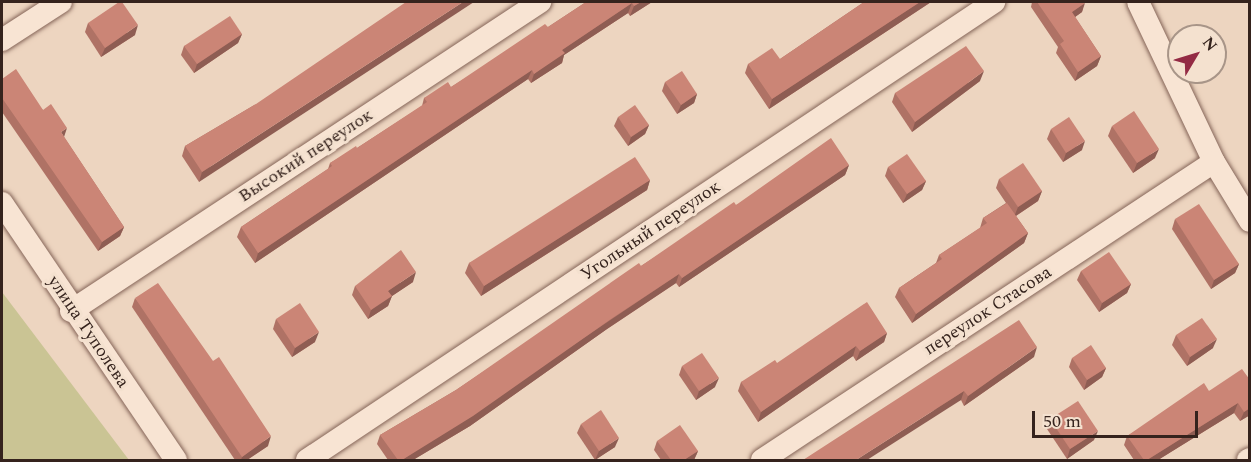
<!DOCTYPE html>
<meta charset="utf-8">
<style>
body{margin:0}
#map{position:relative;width:1251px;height:462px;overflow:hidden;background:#edd5c0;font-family:Spectral,serif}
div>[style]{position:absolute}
.green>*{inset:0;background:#cac494}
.roads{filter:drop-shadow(0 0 2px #856558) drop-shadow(0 0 2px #856558)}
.minor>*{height:22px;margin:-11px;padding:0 11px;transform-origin:11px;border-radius:11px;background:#f8e4d3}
.wall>*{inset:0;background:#af7265}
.shaded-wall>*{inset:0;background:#8e5d53}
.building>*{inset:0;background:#cb8576}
span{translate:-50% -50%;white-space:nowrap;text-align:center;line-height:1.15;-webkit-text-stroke:6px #f4e1cf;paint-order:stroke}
.street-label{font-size:18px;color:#35231d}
.frame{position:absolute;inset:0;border:3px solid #35231d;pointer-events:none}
.north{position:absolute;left:1167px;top:24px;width:60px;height:60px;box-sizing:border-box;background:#f4e1cf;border:2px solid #a89588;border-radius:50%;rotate:52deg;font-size:16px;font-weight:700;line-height:24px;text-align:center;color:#35231d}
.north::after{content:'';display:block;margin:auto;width:21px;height:27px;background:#932a44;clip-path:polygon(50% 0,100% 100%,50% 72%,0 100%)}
.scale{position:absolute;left:1032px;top:411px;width:166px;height:27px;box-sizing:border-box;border:3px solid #35231d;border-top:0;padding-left:8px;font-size:18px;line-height:21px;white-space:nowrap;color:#35231d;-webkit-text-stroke:4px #f4e1cf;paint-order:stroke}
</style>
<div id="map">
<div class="green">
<i style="clip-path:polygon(2px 292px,129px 460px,2px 460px)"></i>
</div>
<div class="roads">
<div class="minor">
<i style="left:1138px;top:2px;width:177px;rotate:64.6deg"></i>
<i style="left:1214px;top:162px;width:69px;rotate:58.6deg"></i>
<i style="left:2px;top:40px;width:70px;rotate:-32.8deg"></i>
<i style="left:2px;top:203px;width:310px;rotate:55.9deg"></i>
<i style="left:71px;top:311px;width:562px;rotate:-33.38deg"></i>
<i style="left:307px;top:460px;width:826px;rotate:-33.69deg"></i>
<i style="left:762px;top:460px;width:541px;rotate:-33.4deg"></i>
<i style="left:1248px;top:460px;width:2px;rotate:-27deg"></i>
</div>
</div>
<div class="wall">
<i style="clip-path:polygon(586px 2px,652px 2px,630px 16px,628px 13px,564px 55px,562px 63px,531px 83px,528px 79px,255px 263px,237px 237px,241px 227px,328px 169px,330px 163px,357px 148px,422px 106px,424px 98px,451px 87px,548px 27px)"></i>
<i style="clip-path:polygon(864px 2px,931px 2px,769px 109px,745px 73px,748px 64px,780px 59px)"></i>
<i style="clip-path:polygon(1032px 2px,1084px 2px,1082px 12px,1075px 17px,1101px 56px,1097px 66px,1075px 81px,1056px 53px,1058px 47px,1031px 7px)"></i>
<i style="clip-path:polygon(88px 23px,135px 35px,101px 57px,85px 32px)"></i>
<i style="clip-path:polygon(242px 34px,238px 43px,194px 73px,181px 55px,184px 46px)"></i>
<i style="clip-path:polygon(2px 79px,43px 110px,64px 137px,124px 227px,120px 236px,98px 251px,2px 112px)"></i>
<i style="clip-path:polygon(980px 81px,912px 132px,892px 102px,895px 93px)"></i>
<i style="clip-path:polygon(665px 82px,697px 94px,694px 103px,677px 114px,662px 91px)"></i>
<i style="clip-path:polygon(256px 104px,199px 182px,182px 156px,185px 146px)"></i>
<i style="clip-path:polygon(618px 117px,649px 125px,645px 134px,628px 146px,614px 126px)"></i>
<i style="clip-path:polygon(1112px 126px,1155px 158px,1133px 173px,1108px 136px)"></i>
<i style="clip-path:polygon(1051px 129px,1082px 150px,1063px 162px,1047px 139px)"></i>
<i style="clip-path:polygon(849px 165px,845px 175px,679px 287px,676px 283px,607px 329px,470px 426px,413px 460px,388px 460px,377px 444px,380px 435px,456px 390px,641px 266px,736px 205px)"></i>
<i style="clip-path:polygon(888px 167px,926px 181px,922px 190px,903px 203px,885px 176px)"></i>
<i style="clip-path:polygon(999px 179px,1042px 191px,1038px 201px,1016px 216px,1028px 233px,1024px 243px,912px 323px,895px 297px,899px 288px,936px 263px,939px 255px,980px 228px,983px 218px,1006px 203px,996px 188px)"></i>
<i style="clip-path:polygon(650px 180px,647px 190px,481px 296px,465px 273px,469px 263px)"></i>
<i style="clip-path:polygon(1175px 219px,1239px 264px,1235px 273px,1211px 289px,1172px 229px)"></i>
<i style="clip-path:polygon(1081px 271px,1131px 284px,1127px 293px,1099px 312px,1077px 280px)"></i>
<i style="clip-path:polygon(413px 282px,392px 296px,388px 306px,368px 319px,352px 295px,355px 286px)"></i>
<i style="clip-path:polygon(135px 298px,268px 446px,247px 460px,235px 460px,132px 307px)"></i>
<i style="clip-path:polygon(276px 319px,315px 342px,292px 357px,273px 329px)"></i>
<i style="clip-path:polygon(887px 333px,884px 342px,856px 361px,853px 356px,758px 422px,738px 391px,741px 382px)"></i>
<i style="clip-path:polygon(1176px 335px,1213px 348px,1187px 366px,1172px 345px)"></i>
<i style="clip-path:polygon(1034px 357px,964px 406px,961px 400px,803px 460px)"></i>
<i style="clip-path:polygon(1072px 358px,1106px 368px,1102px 377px,1084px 390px,1069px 367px)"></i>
<i style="clip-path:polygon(682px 366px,715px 387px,696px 400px,679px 375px)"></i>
<i style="clip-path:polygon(1250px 380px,1250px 415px,1240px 421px,1234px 413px,1158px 460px,1134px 460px,1124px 445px,1127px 436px,1209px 391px)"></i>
<i style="clip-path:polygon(1050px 419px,1094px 440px,1067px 459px,1047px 429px)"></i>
<i style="clip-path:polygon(581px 424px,615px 447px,595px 460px,577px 433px)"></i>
<i style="clip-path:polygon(657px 441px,698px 451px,694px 460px,661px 460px,654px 450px)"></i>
</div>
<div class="shaded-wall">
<i style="clip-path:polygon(463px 2px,474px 2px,199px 182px,202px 172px)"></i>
<i style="clip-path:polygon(641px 2px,652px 2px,630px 16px,634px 6px)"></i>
<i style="clip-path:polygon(920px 2px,931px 2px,769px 109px,772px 99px)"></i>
<i style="clip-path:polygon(632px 3px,628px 13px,564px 55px,562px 63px,531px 83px,534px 74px,562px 50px)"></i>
<i style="clip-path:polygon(1085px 3px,1082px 12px,1068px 22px,1072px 12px)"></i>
<i style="clip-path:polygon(138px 25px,135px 35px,101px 57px,105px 48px)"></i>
<i style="clip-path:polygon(242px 34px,238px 43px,194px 73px,197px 64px)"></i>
<i style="clip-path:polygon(1101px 56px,1097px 66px,1075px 81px,1078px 72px)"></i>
<i style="clip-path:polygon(532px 70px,528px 79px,255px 263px,258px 253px)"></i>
<i style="clip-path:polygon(984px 71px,980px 81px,912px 132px,915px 122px)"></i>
<i style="clip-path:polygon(697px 94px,694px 103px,677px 114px,681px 105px)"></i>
<i style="clip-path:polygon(649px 125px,645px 134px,628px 146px,631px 137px)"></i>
<i style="clip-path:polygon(67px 128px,64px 137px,61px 132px)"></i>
<i style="clip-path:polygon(1085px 141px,1082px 150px,1063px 162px,1066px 153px)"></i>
<i style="clip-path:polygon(1159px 149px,1155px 158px,1133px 173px,1137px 163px)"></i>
<i style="clip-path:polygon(849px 165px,845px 175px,679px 287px,682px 278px)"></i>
<i style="clip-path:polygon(650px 180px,647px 190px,481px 296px,484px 286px)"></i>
<i style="clip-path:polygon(926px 181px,922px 190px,903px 203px,907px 194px)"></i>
<i style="clip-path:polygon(1042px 191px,1038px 201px,1014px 217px,1018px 207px)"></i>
<i style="clip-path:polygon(124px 227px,120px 236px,98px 251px,102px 242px)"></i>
<i style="clip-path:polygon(1028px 233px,1024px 243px,912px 323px,916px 314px)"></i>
<i style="clip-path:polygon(1239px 264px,1235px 273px,1211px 289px,1214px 280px)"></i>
<i style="clip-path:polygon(416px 272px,413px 282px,392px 296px,388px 306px,368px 319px,371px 310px,388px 291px)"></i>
<i style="clip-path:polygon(679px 274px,676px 283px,607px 329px,470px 426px,413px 460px,402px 460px)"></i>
<i style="clip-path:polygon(1131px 284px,1127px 293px,1099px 312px,1102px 303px)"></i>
<i style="clip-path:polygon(319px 332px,315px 342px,292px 357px,295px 348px)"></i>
<i style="clip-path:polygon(887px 333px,884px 342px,856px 361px,860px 351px)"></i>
<i style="clip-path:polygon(1217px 339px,1213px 348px,1187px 366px,1190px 357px)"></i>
<i style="clip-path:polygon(856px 346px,853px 356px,758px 422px,761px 412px)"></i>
<i style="clip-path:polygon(1037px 347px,1034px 357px,964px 406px,968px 396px)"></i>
<i style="clip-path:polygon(1106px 368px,1102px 377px,1084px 390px,1087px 380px)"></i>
<i style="clip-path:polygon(719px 378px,715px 387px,696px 400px,699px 391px)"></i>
<i style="clip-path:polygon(964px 391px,961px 400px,867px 460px,856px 460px)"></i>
<i style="clip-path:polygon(1238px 403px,1234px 413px,1158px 460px,1147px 460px)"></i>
<i style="clip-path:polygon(1250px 408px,1250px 415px,1240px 421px,1244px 412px)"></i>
<i style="clip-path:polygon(1098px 431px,1094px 440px,1067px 459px,1070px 449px)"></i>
<i style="clip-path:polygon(271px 436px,268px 446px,247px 460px,241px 460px,242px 457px)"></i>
<i style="clip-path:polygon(619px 438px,615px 447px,595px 460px,599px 451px)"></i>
<i style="clip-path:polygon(698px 451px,694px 460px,684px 460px)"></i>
</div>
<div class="building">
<i style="clip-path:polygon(119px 2px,122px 2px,138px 25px,105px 48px,88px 23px)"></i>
<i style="clip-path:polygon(406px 2px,463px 2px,202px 172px,185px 146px,256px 104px)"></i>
<i style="clip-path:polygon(586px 2px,641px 2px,634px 6px,632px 3px,562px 50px,565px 53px,534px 74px,532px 70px,258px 253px,241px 227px,332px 166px,330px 163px,356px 146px,357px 148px,427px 102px,424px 98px,448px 82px,451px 87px,545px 24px,548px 27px)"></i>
<i style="clip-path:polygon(864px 2px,920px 2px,772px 99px,748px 64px,772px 48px,780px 59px)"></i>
<i style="clip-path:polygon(1037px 2px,1084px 2px,1085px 3px,1072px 12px,1101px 56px,1078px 72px,1060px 44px,1064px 41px)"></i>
<i style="clip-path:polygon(230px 16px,242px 34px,197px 64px,184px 46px)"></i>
<i style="clip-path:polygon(966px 46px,984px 71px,915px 122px,895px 93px)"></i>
<i style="clip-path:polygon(16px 69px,43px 110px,51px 104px,67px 128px,61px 132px,124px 227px,102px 242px,2px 98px,2px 79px)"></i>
<i style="clip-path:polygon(682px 71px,697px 94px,681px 105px,665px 82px)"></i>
<i style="clip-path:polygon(635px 105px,649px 125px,631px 137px,618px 117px)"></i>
<i style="clip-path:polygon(1134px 111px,1159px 149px,1137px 163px,1112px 126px)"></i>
<i style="clip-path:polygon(1069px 117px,1085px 141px,1066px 153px,1051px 129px)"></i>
<i style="clip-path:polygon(831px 138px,849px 165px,682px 278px,679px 274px,611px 319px,473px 416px,402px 460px,398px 460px,380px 435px,456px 390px,639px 263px,641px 266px,734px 202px,736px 205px)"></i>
<i style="clip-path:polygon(907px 154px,926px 181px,907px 194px,888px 167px)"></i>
<i style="clip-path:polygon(635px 157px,650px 180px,484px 286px,469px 263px)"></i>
<i style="clip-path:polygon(1023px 163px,1042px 191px,1018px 207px,999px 179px)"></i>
<i style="clip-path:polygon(1007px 203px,1028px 233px,916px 314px,899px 288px,942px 259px,939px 255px,987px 223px,983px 218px)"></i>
<i style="clip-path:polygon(1199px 204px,1239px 264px,1214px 280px,1175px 219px)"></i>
<i style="clip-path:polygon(401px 250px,416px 272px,388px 291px,392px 296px,371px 310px,355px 286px)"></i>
<i style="clip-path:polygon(1109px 252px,1131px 284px,1102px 303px,1081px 271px)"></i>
<i style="clip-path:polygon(158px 283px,213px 361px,219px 357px,271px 436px,242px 457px,135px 298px)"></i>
<i style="clip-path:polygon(867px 302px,887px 333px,860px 351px,856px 346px,761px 412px,741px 382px,775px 360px,777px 363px)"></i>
<i style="clip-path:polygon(300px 303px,319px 332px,295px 348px,276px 319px)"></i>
<i style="clip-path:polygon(1202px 318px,1217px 339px,1190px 357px,1176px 335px)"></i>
<i style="clip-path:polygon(1019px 320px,1037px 347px,968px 396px,964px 391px,856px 460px,803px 460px)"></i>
<i style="clip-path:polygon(1091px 345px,1106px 368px,1087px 380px,1072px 358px)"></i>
<i style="clip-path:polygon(702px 353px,719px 378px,699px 391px,682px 366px)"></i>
<i style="clip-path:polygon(1242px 369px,1250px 380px,1250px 408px,1244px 412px,1238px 403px,1147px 460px,1144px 460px,1127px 436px,1204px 383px,1209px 391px)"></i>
<i style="clip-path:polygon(1078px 401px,1098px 431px,1070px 449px,1050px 419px)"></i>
<i style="clip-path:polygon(601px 410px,619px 438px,599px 451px,581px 424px)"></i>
<i style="clip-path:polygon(680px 425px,698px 451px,684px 460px,671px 460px,657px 441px)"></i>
</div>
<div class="street-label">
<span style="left:306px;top:156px;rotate:-33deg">Высокий переулок</span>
<span style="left:651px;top:231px;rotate:-34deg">Угольный переулок</span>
<span style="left:988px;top:311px;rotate:-33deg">переулок Стасова</span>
<span style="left:88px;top:332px;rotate:56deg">улица Туполева</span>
</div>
<div class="frame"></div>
<div class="north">N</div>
<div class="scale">50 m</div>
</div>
